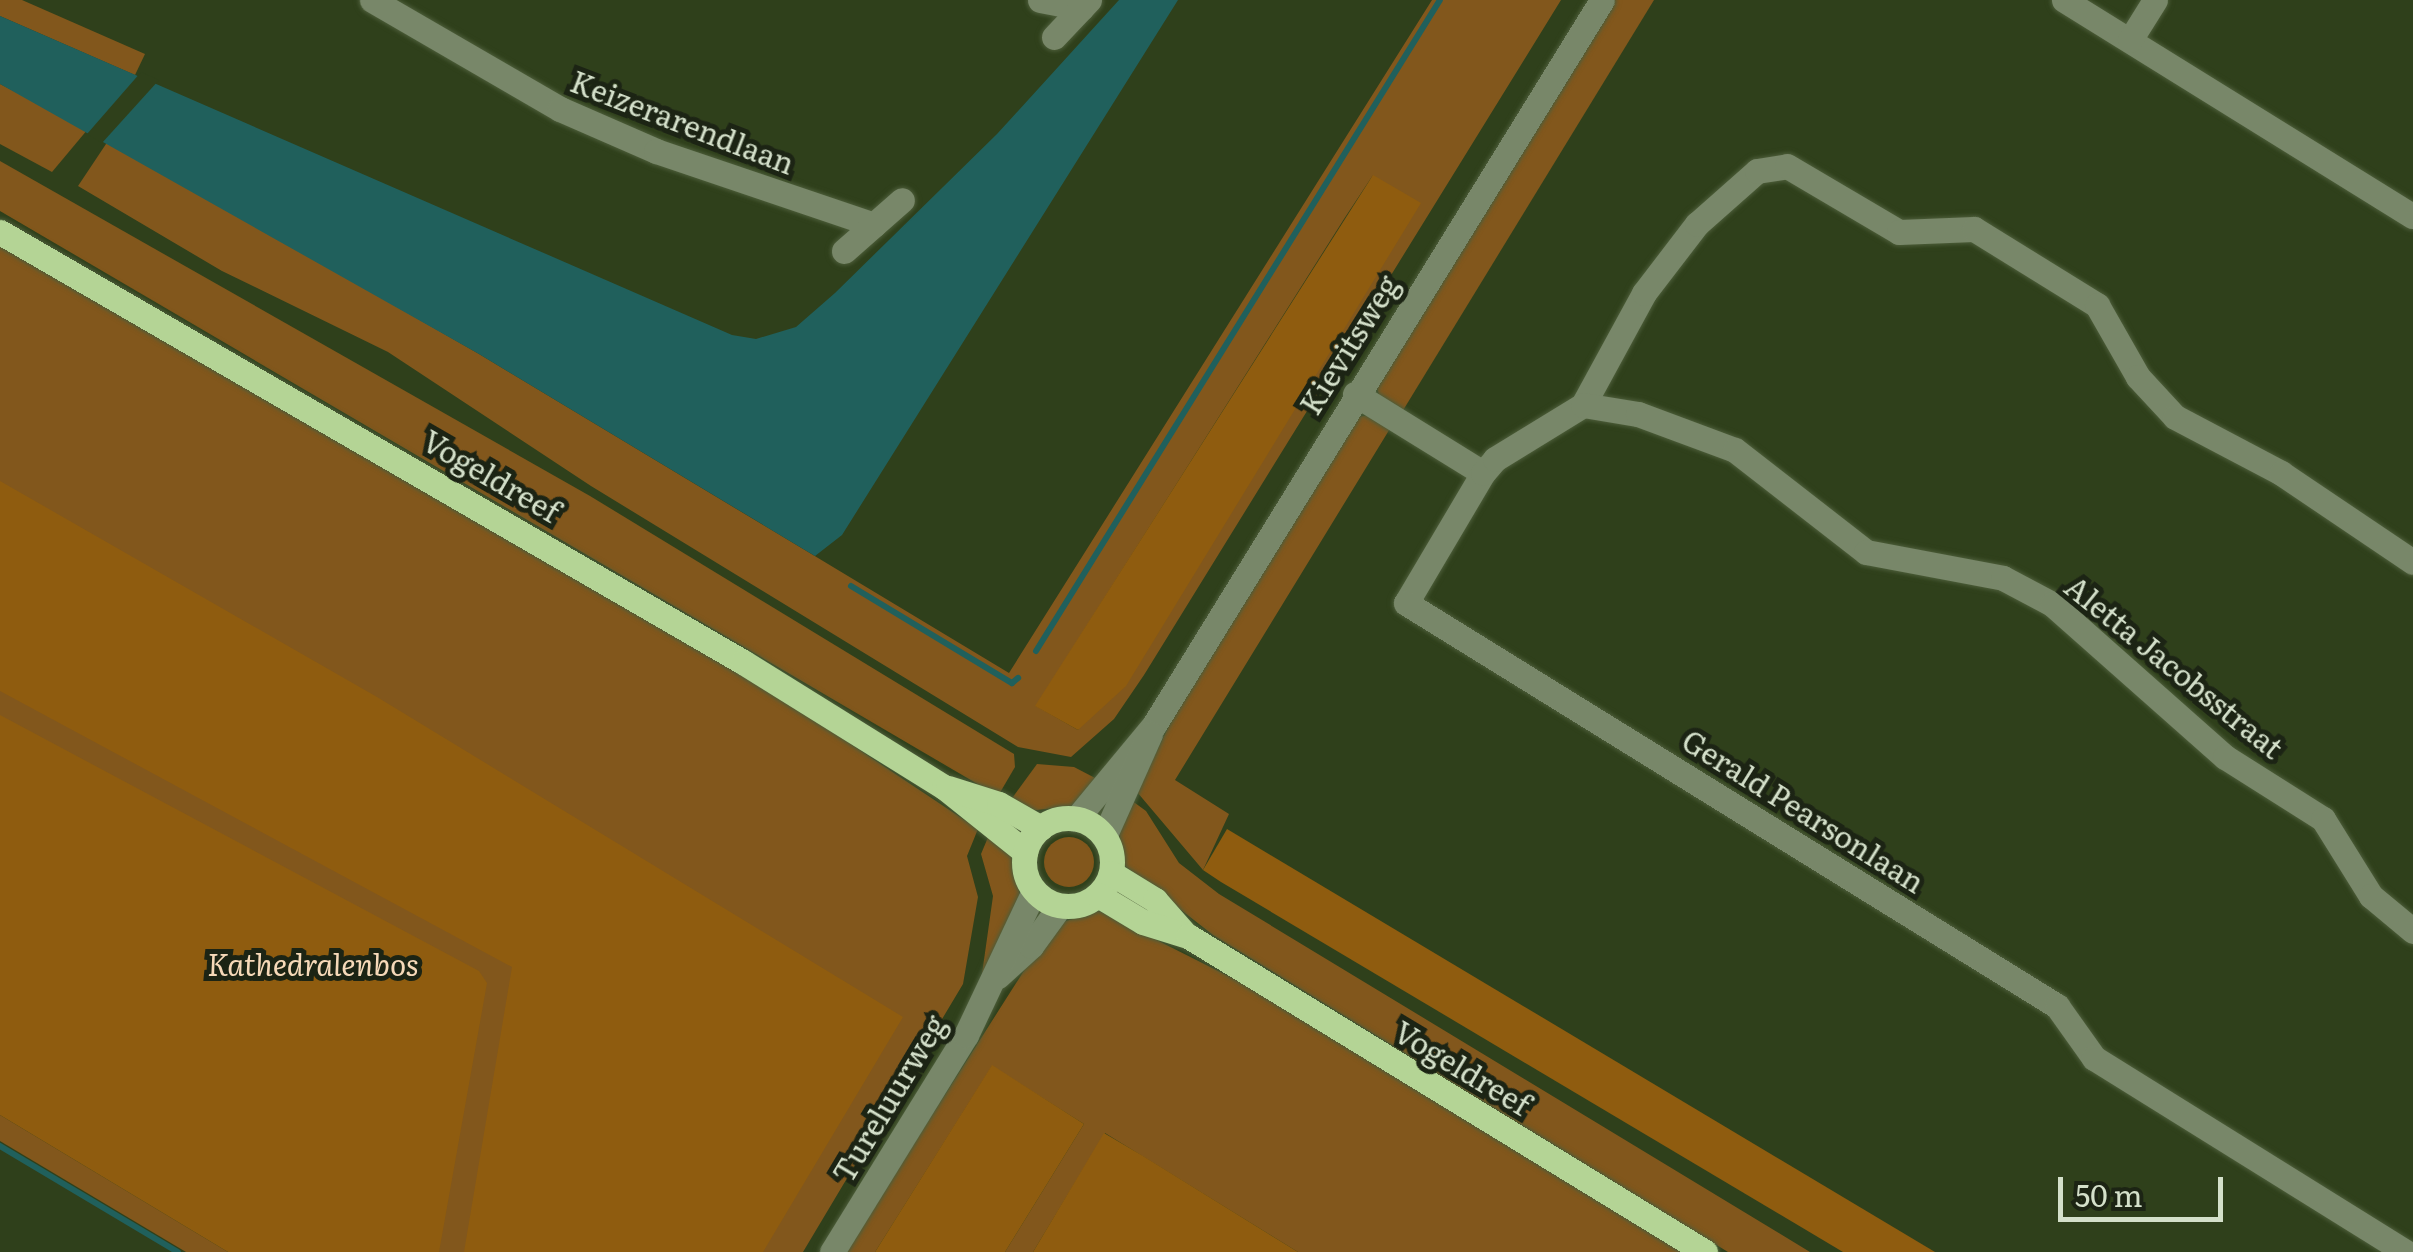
<!DOCTYPE html>
<style>
body{margin:0}
#map{position:relative;width:2413px;height:1252px;overflow:hidden;background:#2f401b;font-family:Literata,serif}
div>[style]{position:absolute}
.green>*{inset:0;background:#82571c}
.round{border-radius:50%}
.forest>*{inset:0;background:#8f5c0f}
.water>*{inset:0;background:#20605c}
.pier>*{inset:0;background:#2f401b}
.stream>*{height:6px;margin:-3px;padding:0 3px;transform-origin:3px;border-radius:3px;background:#20605c}
.roads{filter:drop-shadow(0 0 2px #4d5d3a) drop-shadow(0 0 2px #4d5d3a)}
.minor>*{height:25px;margin:-12.5px;padding:0 12.5px;transform-origin:12.5px;border-radius:12.5px;background:#788769}
.major>*{height:25px;margin:-12.5px;padding:0 12.5px;transform-origin:12.5px;border-radius:12.5px;background:#b4d495}
.major>.ring{margin:-12.5px;padding:0;box-sizing:content-box;background:none;border:25px solid #b4d495;border-radius:50%}
span{translate:-50% -50%;white-space:nowrap;text-align:center;line-height:1.15;-webkit-text-stroke:10px #1c2414;paint-order:stroke}
.street-label{font-size:30px;color:#d4e0ca}
.park-label{font-size:30px;color:#f6d9b8;font-style:italic}
.scale{position:absolute;left:2058px;top:1177px;width:165px;height:45px;box-sizing:border-box;border:5px solid #d4e0ca;border-top:0;padding-left:12px;font-size:30px;line-height:35px;white-space:nowrap;color:#d4e0ca;-webkit-text-stroke:8px #1c2414;paint-order:stroke}
</style>
<div id="map">
<div class="green">
<i style="clip-path:polygon(0 0,22px 0,145px 54px,135px 75px,0 16px)"></i>
<i style="clip-path:polygon(evenodd,1432px 0,1561px 0,1144px 675px,1114px 719px,1071px 757px,1018px 747px,591px 486px,388px 352px,222px 271px,78px 186px,108px 141px,479px 354px,1009px 673px,1432px 0,1373px 175px,1078px 730px,1036px 706px,1344px 219px,1373px 175px)"></i>
<i style="clip-path:polygon(1613px 0,1654px 0,1402px 412px,1380px 399px,1375px 380px)"></i>
<i style="clip-path:polygon(0 84px,88px 129px,52px 172px,0 144px)"></i>
<i style="clip-path:polygon(0 161px,590px 496px,1014px 754px,1015px 767px,998px 796px,0 211px)"></i>
<i style="clip-path:polygon(0 243px,777px 695px,978px 829px,967px 856px,978px 897px,963px 984px,803px 1252px,250px 1252px,0 1105px)"></i>
<i style="clip-path:polygon(1370px 415px,1391px 427px,1175px 780px,1229px 814px,1203px 870px,1137px 792px,1182px 699px,1351px 418px)"></i>
<i style="clip-path:polygon(1037px 764px,1074px 767px,1097px 779px,1071px 806px,1029px 811px,1010px 801px)"></i>
<i style="clip-path:polygon(1131px 800px,1146px 811px,1179px 863px,1219px 894px,1810px 1252px,1728px 1252px,1213px 935px,1125px 866px,1119px 833px)"></i>
<i style="clip-path:polygon(989px 835px,1011px 854px,1020px 896px,982px 974px,993px 896px,981px 854px)"></i>
<i class="round" style="left:1044px;top:837px;width:50px;height:50px"></i>
<i style="clip-path:polygon(1099px 911px,1246px 985px,1684px 1252px,1298px 1252px,1105px 1133px,1033px 1252px,1005px 1252px,1084px 1124px,992px 1066px,875px 1252px,845px 1252px,1053px 925px)"></i>
<i style="clip-path:polygon(0 1115px,228px 1252px,186px 1252px,0 1141px)"></i>
</div>
<div class="forest">
<i style="clip-path:polygon(1373px 175px,1421px 203px,1126px 686px,1078px 730px,1035px 706px)"></i>
<i style="clip-path:polygon(0 481px,377px 697px,903px 1017px,763px 1252px,464px 1252px,512px 967px,0 691px)"></i>
<i style="clip-path:polygon(0 715px,479px 971px,487px 983px,439px 1252px,228px 1252px,0 1115px)"></i>
<i style="clip-path:polygon(1227px 829px,1935px 1252px,1843px 1252px,1221px 882px,1203px 870px)"></i>
<i style="clip-path:polygon(992px 1065px,1084px 1124px,1005px 1252px,875px 1252px)"></i>
<i style="clip-path:polygon(1104px 1133px,1143px 1156px,1298px 1252px,1033px 1252px)"></i>
</div>
<div class="water">
<i style="clip-path:polygon(1119px 0,1178px 0,842px 535px,815px 556px,479px 354px,0 84px,0 16px,732px 335px,756px 339px,796px 327px,835px 293px,997px 134px)"></i>
</div>
<div class="pier">
<i style="clip-path:polygon(141px 72px,159px 80px,102px 143px,87px 134px)"></i>
</div>
<div class="stream">
<i style="left:851px;top:586px;width:188px;rotate:31.1deg"></i>
<i style="left:1012px;top:683px;width:8px;rotate:-40deg"></i>
<i style="left:1036px;top:651px;width:766px;rotate:-58.18deg"></i>
<i style="left:0;top:1146px;width:207px;rotate:30.8deg"></i>
</div>
<div class="roads">
<div class="minor">
<i style="left:372px;top:0;width:217px;rotate:30.1deg"></i>
<i style="left:560px;top:109px;width:105px;rotate:23.6deg"></i>
<i style="left:656px;top:151px;width:230px;rotate:18.7deg"></i>
<i style="left:1040px;top:0;width:42px;rotate:11deg"></i>
<i style="left:2064px;top:0;width:410px;rotate:31.8deg"></i>
<i style="left:1054px;top:37px;width:51px;rotate:-46.6deg"></i>
<i style="left:2130px;top:40px;width:47px;rotate:-58deg"></i>
<i style="left:844px;top:251px;width:77px;rotate:-41.3deg"></i>
<i style="left:1355px;top:394px;width:150px;rotate:31.7deg"></i>
<i style="left:1483px;top:473px;width:151px;rotate:120.6deg"></i>
<i style="left:1406px;top:603px;width:766px;rotate:31.76deg"></i>
<i style="left:2057px;top:1006px;width:64px;rotate:54.6deg"></i>
<i style="left:2094px;top:1058px;width:367px;rotate:31.9deg"></i>
<i style="left:1583px;top:405px;width:128px;rotate:-61.4deg"></i>
<i style="left:1644px;top:293px;width:87px;rotate:-52.5deg"></i>
<i style="left:1697px;top:224px;width:80px;rotate:-41.5deg"></i>
<i style="left:1757px;top:171px;width:30px;rotate:-9deg"></i>
<i style="left:1787px;top:166px;width:130px;rotate:30.5deg"></i>
<i style="left:1899px;top:232px;width:75px;rotate:-2.3deg"></i>
<i style="left:1974px;top:229px;width:145px;rotate:31.7deg"></i>
<i style="left:2097px;top:305px;width:83px;rotate:60.3deg"></i>
<i style="left:2138px;top:377px;width:54px;rotate:47.2deg"></i>
<i style="left:2175px;top:417px;width:120px;rotate:27.8deg"></i>
<i style="left:2281px;top:473px;width:159px;rotate:34deg"></i>
<i style="left:1483px;top:473px;width:18px;rotate:-49deg"></i>
<i style="left:1495px;top:459px;width:103px;rotate:-31.5deg"></i>
<i style="left:1583px;top:405px;width:56px;rotate:9.3deg"></i>
<i style="left:1638px;top:414px;width:103px;rotate:20.4deg"></i>
<i style="left:1735px;top:450px;width:166px;rotate:37.9deg"></i>
<i style="left:1866px;top:552px;width:139px;rotate:10.7deg"></i>
<i style="left:2003px;top:578px;width:55px;rotate:28deg"></i>
<i style="left:2052px;top:604px;width:231px;rotate:41.5deg"></i>
<i style="left:2225px;top:757px;width:116px;rotate:32.3deg"></i>
<i style="left:2323px;top:819px;width:91px;rotate:58.1deg"></i>
<i style="left:2371px;top:896px;width:55px;rotate:39.8deg"></i>
<i style="left:1076px;top:819px;width:122px;rotate:-50.3deg"></i>
<i style="left:1154px;top:725px;width:852px;rotate:-58.29deg"></i>
<i style="left:1104px;top:837px;width:113px;rotate:-65.9deg"></i>
<i style="left:998px;top:976px;width:45px;rotate:-42.3deg"></i>
<i style="left:1031px;top:946px;width:49px;rotate:-54.1deg"></i>
<i style="left:832px;top:1252px;width:255px;rotate:-58.3deg"></i>
<i style="left:966px;top:1035px;width:159px;rotate:-64.7deg"></i>
</div>
<div class="major">
<i style="left:0;top:232px;width:858px;rotate:30.06deg"></i>
<i style="left:743px;top:662px;width:237px;rotate:31.9deg"></i>
<i style="left:944px;top:787px;width:104px;rotate:38.7deg"></i>
<i style="left:948px;top:788px;width:53px;rotate:17.4deg"></i>
<i style="left:999px;top:804px;width:48px;rotate:29.7deg"></i>
<i class="ring" style="left:1024px;top:818px;width:63px;height:63px"></i>
<i style="left:1111px;top:873px;width:52px;rotate:31.5deg"></i>
<i style="left:1155px;top:900px;width:44px;rotate:48.7deg"></i>
<i style="left:1098px;top:895px;width:52px;rotate:31deg"></i>
<i style="left:1143px;top:922px;width:47px;rotate:17.3deg"></i>
<i style="left:1188px;top:936px;width:606px;rotate:31.43deg"></i>
</div>
</div>
<div class="street-label">
<span style="left:683px;top:121px;rotate:21deg">Keizerarendlaan</span>
<span style="left:1348px;top:344px;rotate:-58deg">Kievitsweg</span>
<span style="left:492px;top:475px;rotate:30deg">Vogeldreef</span>
<span style="left:2175px;top:666px;rotate:39deg">Aletta Jacobsstraat</span>
<span style="left:1804px;top:810px;rotate:32deg">Gerald Pearsonlaan</span>
<span style="left:1463px;top:1067px;rotate:31deg">Vogeldreef</span>
<span style="left:888px;top:1098px;rotate:-59deg">Tureluurweg</span>
</div>
<div class="park-label">
<span style="left:313px;top:963px">Kathedralenbos</span>
</div>
<div class="scale">50 m</div>
</div>
